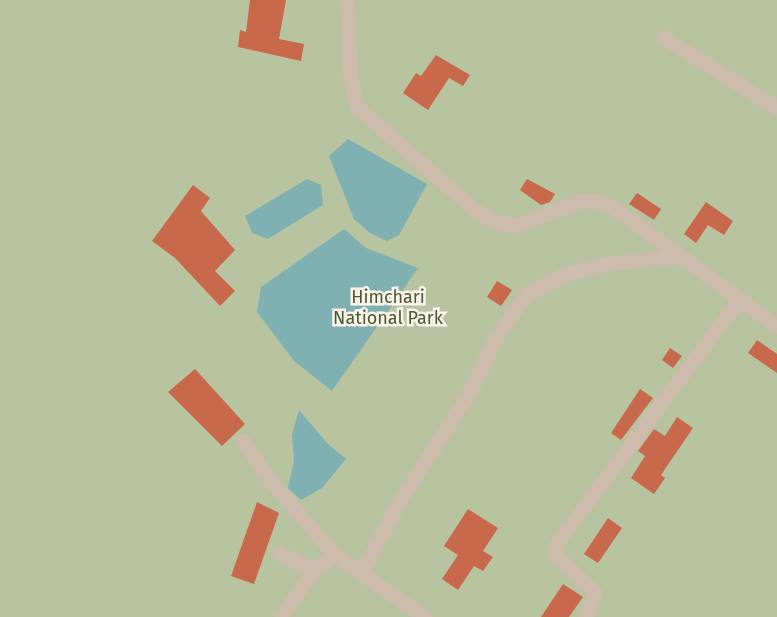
<!DOCTYPE html>
<style>
body{margin:0}
#map{position:relative;width:777px;height:617px;overflow:hidden;background:#f4ebe1;font-family:"Fira Sans",sans-serif}
div>[style]{position:absolute}
.green>*{inset:0;background:#b8c4a0}
.water>*{inset:0;background:#7fb0b2}
.building>*{inset:0;background:#c8694b}
.minor>*{height:15px;margin:-7.5px;padding:0 7.5px;transform-origin:7.5px;border-radius:7.5px;background:#cdbbac}
span{translate:-50% -50%;white-space:nowrap;text-align:center;line-height:1.15;-webkit-text-stroke:5px #fbf5ee;paint-order:stroke}
.park-label{font-size:18px;color:#4a5a2e}
</style>
<div id="map">
<div class="green">
<i style="clip-path:polygon(0 0,777px 0,777px 617px,0 617px)"></i>
</div>
<div class="water">
<i style="clip-path:polygon(348px 139px,427px 184px,399px 235px,387px 241px,370px 233px,354px 219px,329px 156px)"></i>
<i style="clip-path:polygon(307px 179px,321px 185px,323px 205px,268px 239px,252px 233px,245px 216px)"></i>
<i style="clip-path:polygon(344px 229px,366px 248px,418px 268px,332px 391px,294px 361px,257px 312px,261px 287px)"></i>
<i style="clip-path:polygon(299px 410px,328px 444px,346px 459px,322px 488px,301px 500px,288px 488px,294px 461px,292px 435px)"></i>
</div>
<div class="building">
<i style="clip-path:polygon(250px 0,286px 0,279px 39px,304px 44px,301px 61px,238px 47px,240px 30px,246px 32px)"></i>
<i style="clip-path:polygon(436px 55px,470px 75px,463px 86px,449px 78px,428px 110px,403px 93px,416px 73px,421px 76px)"></i>
<i style="clip-path:polygon(527px 179px,555px 194px,550px 202px,541px 205px,520px 190px)"></i>
<i style="clip-path:polygon(193px 185px,210px 198px,201px 211px,235px 250px,215px 271px,235px 291px,220px 306px,175px 258px,152px 241px)"></i>
<i style="clip-path:polygon(637px 193px,661px 209px,654px 220px,629px 204px)"></i>
<i style="clip-path:polygon(706px 202px,733px 221px,724px 235px,708px 225px,696px 243px,684px 234px)"></i>
<i style="clip-path:polygon(497px 281px,512px 290px,501px 306px,487px 297px)"></i>
<i style="clip-path:polygon(757px 340px,777px 354px,777px 373px,748px 353px)"></i>
<i style="clip-path:polygon(670px 348px,682px 356px,673px 368px,662px 360px)"></i>
<i style="clip-path:polygon(195px 369px,245px 424px,222px 446px,168px 392px)"></i>
<i style="clip-path:polygon(640px 389px,653px 398px,621px 440px,611px 433px)"></i>
<i style="clip-path:polygon(677px 417px,693px 428px,661px 475px,665px 478px,654px 494px,631px 478px,645px 456px,638px 451px,654px 429px,665px 436px)"></i>
<i style="clip-path:polygon(257px 502px,279px 513px,254px 584px,231px 576px)"></i>
<i style="clip-path:polygon(468px 509px,498px 528px,483px 551px,493px 557px,483px 571px,474px 566px,458px 590px,442px 579px,458px 555px,444px 546px)"></i>
<i style="clip-path:polygon(608px 518px,622px 528px,598px 563px,584px 554px)"></i>
<i style="clip-path:polygon(563px 584px,583px 597px,569px 617px,541px 617px)"></i>
</div>
<div class="minor">
<i style="left:347px;top:0;width:74px;rotate:87.7deg"></i>
<i style="left:350px;top:74px;width:33px;rotate:79deg"></i>
<i style="left:356px;top:106px;width:159px;rotate:41.2deg"></i>
<i style="left:476px;top:211px;width:27px;rotate:27deg"></i>
<i style="left:500px;top:223px;width:17px;rotate:7deg"></i>
<i style="left:517px;top:225px;width:66px;rotate:-21.2deg"></i>
<i style="left:579px;top:201px;width:18px"></i>
<i style="left:597px;top:201px;width:17px;rotate:21deg"></i>
<i style="left:613px;top:207px;width:203px;rotate:36deg"></i>
<i style="left:663px;top:37px;width:134px;rotate:31.9deg"></i>
<i style="left:243px;top:441px;width:52px;rotate:55.1deg"></i>
<i style="left:273px;top:484px;width:94px;rotate:48.9deg"></i>
<i style="left:335px;top:555px;width:109px;rotate:34.6deg"></i>
<i style="left:279px;top:553px;width:38px;rotate:27deg"></i>
<i style="left:361px;top:573px;width:81px;rotate:-61.8deg"></i>
<i style="left:399px;top:502px;width:132px;rotate:-57.4deg"></i>
<i style="left:470px;top:391px;width:64px;rotate:-64.2deg"></i>
<i style="left:498px;top:333px;width:49px;rotate:-53.4deg"></i>
<i style="left:527px;top:294px;width:43px;rotate:-27.8deg"></i>
<i style="left:565px;top:274px;width:46px;rotate:-13.7deg"></i>
<i style="left:610px;top:263px;width:71px;rotate:-5.6deg"></i>
<i style="left:281px;top:617px;width:57px;rotate:-55.8deg"></i>
<i style="left:313px;top:570px;width:27px;rotate:-34deg"></i>
<i style="left:585px;top:617px;width:26px;rotate:-67deg"></i>
<i style="left:595px;top:593px;width:57px;rotate:-135.7deg"></i>
<i style="left:554px;top:553px;width:9px;rotate:-77deg"></i>
<i style="left:556px;top:544px;width:306px;rotate:-53.2deg"></i>
</div>
<div class="park-label">
<span style="left:388px;top:308px">Himchari<br>National Park</span>
</div>
</div>
